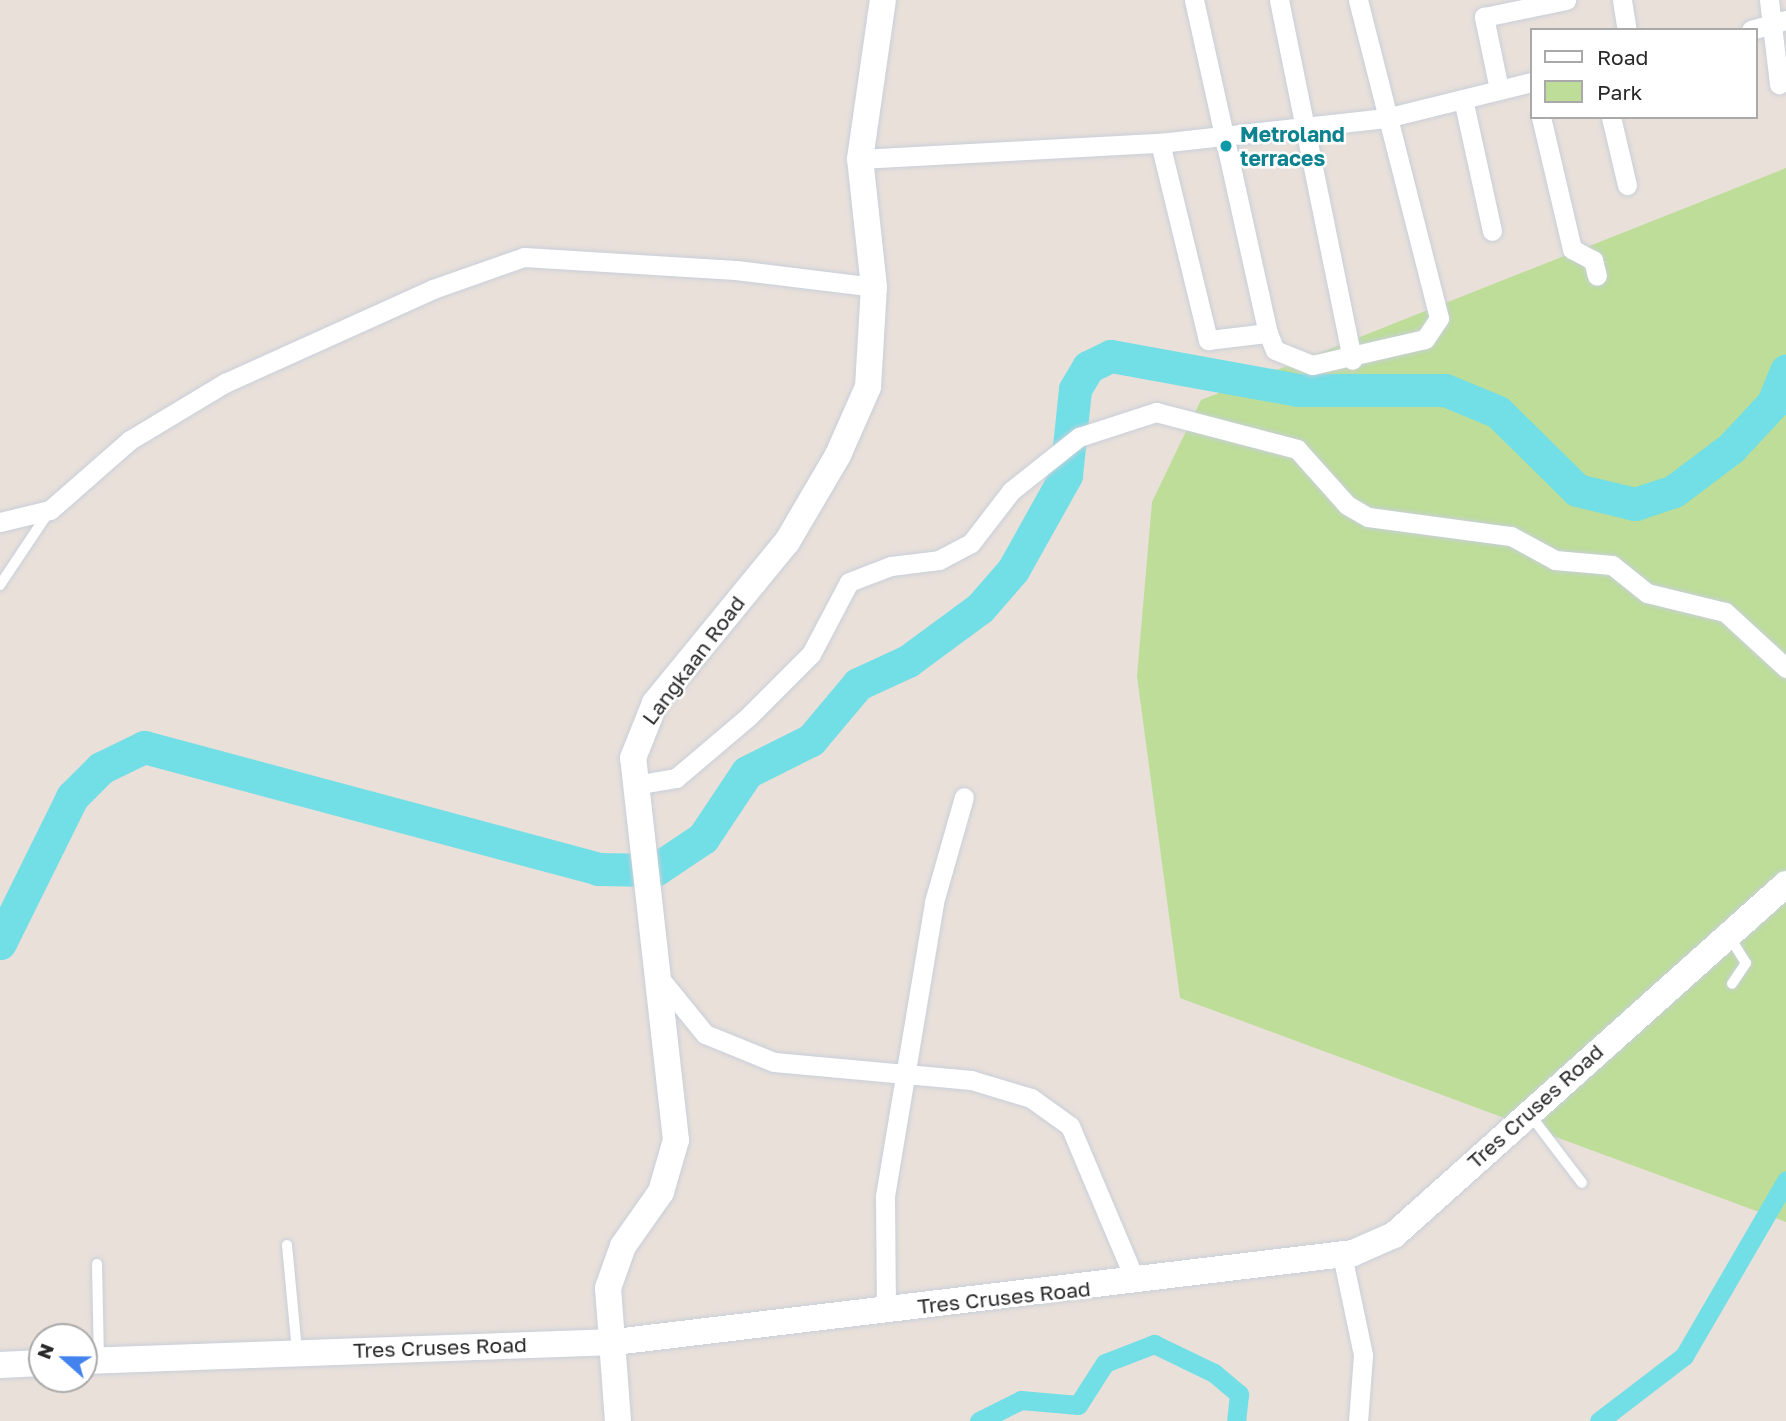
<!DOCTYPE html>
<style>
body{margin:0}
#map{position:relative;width:1786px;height:1421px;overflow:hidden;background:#e9e0da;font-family:"Golos Text",sans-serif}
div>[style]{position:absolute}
.green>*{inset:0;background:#bddd99}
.canal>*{height:19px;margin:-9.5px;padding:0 9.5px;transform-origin:9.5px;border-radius:9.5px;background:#72dee6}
.river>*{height:33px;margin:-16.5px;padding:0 16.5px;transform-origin:16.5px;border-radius:16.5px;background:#72dee6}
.roads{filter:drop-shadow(0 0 2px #c8cfd9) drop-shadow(0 0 2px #c8cfd9)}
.lane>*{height:10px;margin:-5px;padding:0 5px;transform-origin:5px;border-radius:5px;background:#fff}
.street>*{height:19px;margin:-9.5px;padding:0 9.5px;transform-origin:9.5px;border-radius:9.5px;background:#fff}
.secondary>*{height:26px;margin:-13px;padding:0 13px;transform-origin:13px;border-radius:13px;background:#fff}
.dots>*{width:19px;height:19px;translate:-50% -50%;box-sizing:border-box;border:4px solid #fff;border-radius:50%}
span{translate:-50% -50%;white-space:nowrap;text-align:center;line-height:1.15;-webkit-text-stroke:5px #fff;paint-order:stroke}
.culture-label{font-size:21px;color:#0d838f;font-weight:700}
.left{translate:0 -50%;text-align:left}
.street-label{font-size:21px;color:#282828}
.legend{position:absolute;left:1530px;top:28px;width:228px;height:91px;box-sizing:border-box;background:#fff;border:2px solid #a9a9a9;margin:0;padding:9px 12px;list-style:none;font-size:21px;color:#282828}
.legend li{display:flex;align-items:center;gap:14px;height:35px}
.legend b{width:35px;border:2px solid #a9a9a9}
.north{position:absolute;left:28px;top:1323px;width:70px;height:70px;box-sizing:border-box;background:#fff;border:2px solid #a9a9a9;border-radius:50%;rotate:291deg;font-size:19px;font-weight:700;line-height:28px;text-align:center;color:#282828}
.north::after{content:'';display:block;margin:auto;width:24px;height:32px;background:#4283ee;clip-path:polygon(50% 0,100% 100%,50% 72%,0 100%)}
</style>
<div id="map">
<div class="green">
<i style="clip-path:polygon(1786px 168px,1786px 1222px,1180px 998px,1137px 676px,1152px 502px,1201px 400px)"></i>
</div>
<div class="canal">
<i style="left:979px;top:1421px;width:47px;rotate:-26.6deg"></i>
<i style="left:1021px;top:1400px;width:57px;rotate:5deg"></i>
<i style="left:1078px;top:1405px;width:50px;rotate:-57.3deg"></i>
<i style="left:1105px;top:1363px;width:53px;rotate:-21.2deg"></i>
<i style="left:1154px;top:1344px;width:67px;rotate:25.8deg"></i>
<i style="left:1214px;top:1373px;width:33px;rotate:40deg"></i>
<i style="left:1239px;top:1394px;width:27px;rotate:96deg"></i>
<i style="left:1599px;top:1421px;width:107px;rotate:-37.4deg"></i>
<i style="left:1684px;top:1356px;width:203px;rotate:-59.8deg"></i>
</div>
<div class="river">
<i style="left:0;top:943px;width:163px;rotate:-63.7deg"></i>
<i style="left:72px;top:797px;width:41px;rotate:-45deg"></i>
<i style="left:101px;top:768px;width:48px;rotate:-26deg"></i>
<i style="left:144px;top:747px;width:470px;rotate:15deg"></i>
<i style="left:598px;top:869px;width:57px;rotate:1deg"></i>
<i style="left:655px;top:870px;width:58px;rotate:-33.7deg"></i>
<i style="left:703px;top:838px;width:79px;rotate:-56.3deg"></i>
<i style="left:747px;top:772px;width:72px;rotate:-26.6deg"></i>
<i style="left:811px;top:740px;width:73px;rotate:-50deg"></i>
<i style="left:858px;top:684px;width:55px;rotate:-24.7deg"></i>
<i style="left:908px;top:661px;width:89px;rotate:-36.4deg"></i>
<i style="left:980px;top:608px;width:50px;rotate:-49deg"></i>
<i style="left:1013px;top:570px;width:109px;rotate:-60.8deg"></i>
<i style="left:1066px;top:475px;width:86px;rotate:-84deg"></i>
<i style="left:1075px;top:389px;width:26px;rotate:-59deg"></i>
<i style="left:1088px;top:367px;width:25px;rotate:-26deg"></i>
<i style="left:1111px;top:356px;width:190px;rotate:10.3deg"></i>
<i style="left:1298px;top:390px;width:147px"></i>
<i style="left:1445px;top:390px;width:57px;rotate:22.5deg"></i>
<i style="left:1498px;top:412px;width:111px;rotate:44.6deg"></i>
<i style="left:1577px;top:490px;width:60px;rotate:13.6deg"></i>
<i style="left:1635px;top:504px;width:41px;rotate:-18.4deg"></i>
<i style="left:1674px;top:491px;width:71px;rotate:-37deg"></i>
<i style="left:1731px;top:448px;width:62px;rotate:-47deg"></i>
<i style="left:1773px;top:403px;width:35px;rotate:-68deg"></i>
</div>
<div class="roads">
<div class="lane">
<i style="left:0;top:585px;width:90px;rotate:-56.3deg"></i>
<i style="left:1729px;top:936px;width:32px;rotate:58deg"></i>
<i style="left:1746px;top:963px;width:25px;rotate:124deg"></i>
<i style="left:1531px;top:1116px;width:84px;rotate:52.7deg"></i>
<i style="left:287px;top:1245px;width:106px;rotate:84.6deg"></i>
<i style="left:97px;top:1264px;width:96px;rotate:88.8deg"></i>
</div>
<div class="street">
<i style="left:1194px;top:0;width:341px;rotate:77.5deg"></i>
<i style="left:1268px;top:333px;width:18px;rotate:68deg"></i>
<i style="left:1275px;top:350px;width:40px;rotate:22deg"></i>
<i style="left:1312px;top:365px;width:116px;rotate:-13deg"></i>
<i style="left:1425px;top:339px;width:25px;rotate:-56deg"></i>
<i style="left:1439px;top:318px;width:328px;rotate:-104.3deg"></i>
<i style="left:1279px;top:0;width:367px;rotate:78.5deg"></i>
<i style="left:1622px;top:0;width:30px;rotate:81deg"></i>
<i style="left:1769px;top:0;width:85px;rotate:83.2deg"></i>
<i style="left:1751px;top:30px;width:36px;rotate:-16deg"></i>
<i style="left:1499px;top:89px;width:74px;rotate:-101.8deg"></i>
<i style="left:1484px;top:17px;width:84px;rotate:-11.7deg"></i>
<i style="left:1463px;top:99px;width:135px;rotate:77.6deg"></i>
<i style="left:1541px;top:117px;width:136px;rotate:76.8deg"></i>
<i style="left:1572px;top:249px;width:24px;rotate:28deg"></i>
<i style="left:1593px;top:260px;width:16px;rotate:76deg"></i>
<i style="left:1611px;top:117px;width:70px;rotate:76.8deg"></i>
<i style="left:1160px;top:143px;width:203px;rotate:76.3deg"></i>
<i style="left:1208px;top:340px;width:60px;rotate:-6.7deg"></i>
<i style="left:860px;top:159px;width:300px;rotate:-3.1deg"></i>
<i style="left:1160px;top:143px;width:227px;rotate:-6.3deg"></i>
<i style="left:1386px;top:118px;width:150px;rotate:-13.9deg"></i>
<i style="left:0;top:522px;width:51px;rotate:-13.5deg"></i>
<i style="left:50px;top:510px;width:106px;rotate:-41.2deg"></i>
<i style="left:130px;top:440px;width:111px;rotate:-31deg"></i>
<i style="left:225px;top:383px;width:228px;rotate:-24.3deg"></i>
<i style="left:433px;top:289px;width:96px;rotate:-19.4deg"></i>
<i style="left:524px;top:257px;width:212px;rotate:3.5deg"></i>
<i style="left:736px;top:270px;width:139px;rotate:7deg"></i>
<i style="left:635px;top:785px;width:42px;rotate:-9.7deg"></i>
<i style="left:676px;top:778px;width:94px;rotate:-40.3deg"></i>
<i style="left:748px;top:717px;width:89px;rotate:-45deg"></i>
<i style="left:811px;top:654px;width:81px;rotate:-62.2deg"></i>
<i style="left:849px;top:582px;width:45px;rotate:-20.9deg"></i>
<i style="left:891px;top:566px;width:48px;rotate:-7.1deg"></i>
<i style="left:939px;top:560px;width:36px;rotate:-28deg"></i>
<i style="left:971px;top:543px;width:66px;rotate:-52.4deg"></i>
<i style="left:1011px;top:491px;width:87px;rotate:-38.5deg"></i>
<i style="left:1079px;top:437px;width:81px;rotate:-18deg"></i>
<i style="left:1156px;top:412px;width:146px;rotate:14.7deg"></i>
<i style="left:1297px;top:449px;width:75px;rotate:48.2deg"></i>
<i style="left:1347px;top:505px;width:24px;rotate:30deg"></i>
<i style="left:1368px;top:517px;width:144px;rotate:7.6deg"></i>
<i style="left:1511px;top:536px;width:50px;rotate:28.6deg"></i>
<i style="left:1555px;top:560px;width:57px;rotate:5deg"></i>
<i style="left:1612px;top:565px;width:45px;rotate:38.7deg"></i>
<i style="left:1647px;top:593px;width:80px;rotate:13.7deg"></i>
<i style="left:1725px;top:612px;width:83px;rotate:42.6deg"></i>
<i style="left:657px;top:975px;width:76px;rotate:50.9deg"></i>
<i style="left:705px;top:1034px;width:74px;rotate:22.1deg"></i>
<i style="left:774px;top:1062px;width:198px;rotate:5.2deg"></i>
<i style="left:971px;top:1080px;width:63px;rotate:16.7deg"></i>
<i style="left:1031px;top:1098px;width:48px;rotate:35.7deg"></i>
<i style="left:1070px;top:1126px;width:169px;rotate:67.1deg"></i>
<i style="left:1342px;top:1255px;width:102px;rotate:78.1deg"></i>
<i style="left:1363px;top:1355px;width:66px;rotate:94.3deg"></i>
<i style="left:886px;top:1311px;width:115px;rotate:-90.5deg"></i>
<i style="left:885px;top:1196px;width:298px;rotate:-80.5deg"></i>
<i style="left:934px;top:902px;width:109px;rotate:-74.1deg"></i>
</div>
<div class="secondary">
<i style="left:84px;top:1361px;width:531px;rotate:-2.05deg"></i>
<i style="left:615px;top:1342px;width:743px;rotate:-6.88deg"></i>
<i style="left:1353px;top:1253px;width:45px;rotate:-23.7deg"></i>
<i style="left:1394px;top:1235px;width:526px;rotate:-41.84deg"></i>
<i style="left:0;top:1365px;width:42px;rotate:-2.7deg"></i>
<i style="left:618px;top:1421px;width:133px;rotate:-94.3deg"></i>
<i style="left:608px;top:1288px;width:45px;rotate:-70.3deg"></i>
<i style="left:623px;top:1246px;width:66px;rotate:-54.9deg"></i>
<i style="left:661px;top:1192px;width:54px;rotate:-73.9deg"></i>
<i style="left:676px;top:1140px;width:384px;rotate:-96.4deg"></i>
<i style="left:633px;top:758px;width:59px;rotate:-68.2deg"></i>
<i style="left:655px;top:703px;width:208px;rotate:-50.7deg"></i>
<i style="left:787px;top:542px;width:101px;rotate:-59.6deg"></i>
<i style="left:838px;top:455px;width:74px;rotate:-66.2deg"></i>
<i style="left:868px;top:387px;width:100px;rotate:-86.6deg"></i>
<i style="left:874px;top:287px;width:129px;rotate:-96.2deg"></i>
<i style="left:860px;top:159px;width:161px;rotate:-81.8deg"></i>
</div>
</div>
<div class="dots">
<i style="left:1226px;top:146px;background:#0f9aa8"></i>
</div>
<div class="culture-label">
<span class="left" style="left:1240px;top:146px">Metroland<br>terraces</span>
</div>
<div class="street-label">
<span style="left:693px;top:660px;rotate:-53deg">Langkaan Road</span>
<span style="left:1535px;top:1106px;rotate:-42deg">Tres Cruses Road</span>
<span style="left:1004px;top:1297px;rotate:-6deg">Tres Cruses Road</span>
<span style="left:440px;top:1347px;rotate:-2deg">Tres Cruses Road</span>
</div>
<ul class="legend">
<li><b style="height:9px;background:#fff"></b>Road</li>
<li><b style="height:19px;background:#bddd99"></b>Park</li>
</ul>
<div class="north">N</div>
</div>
